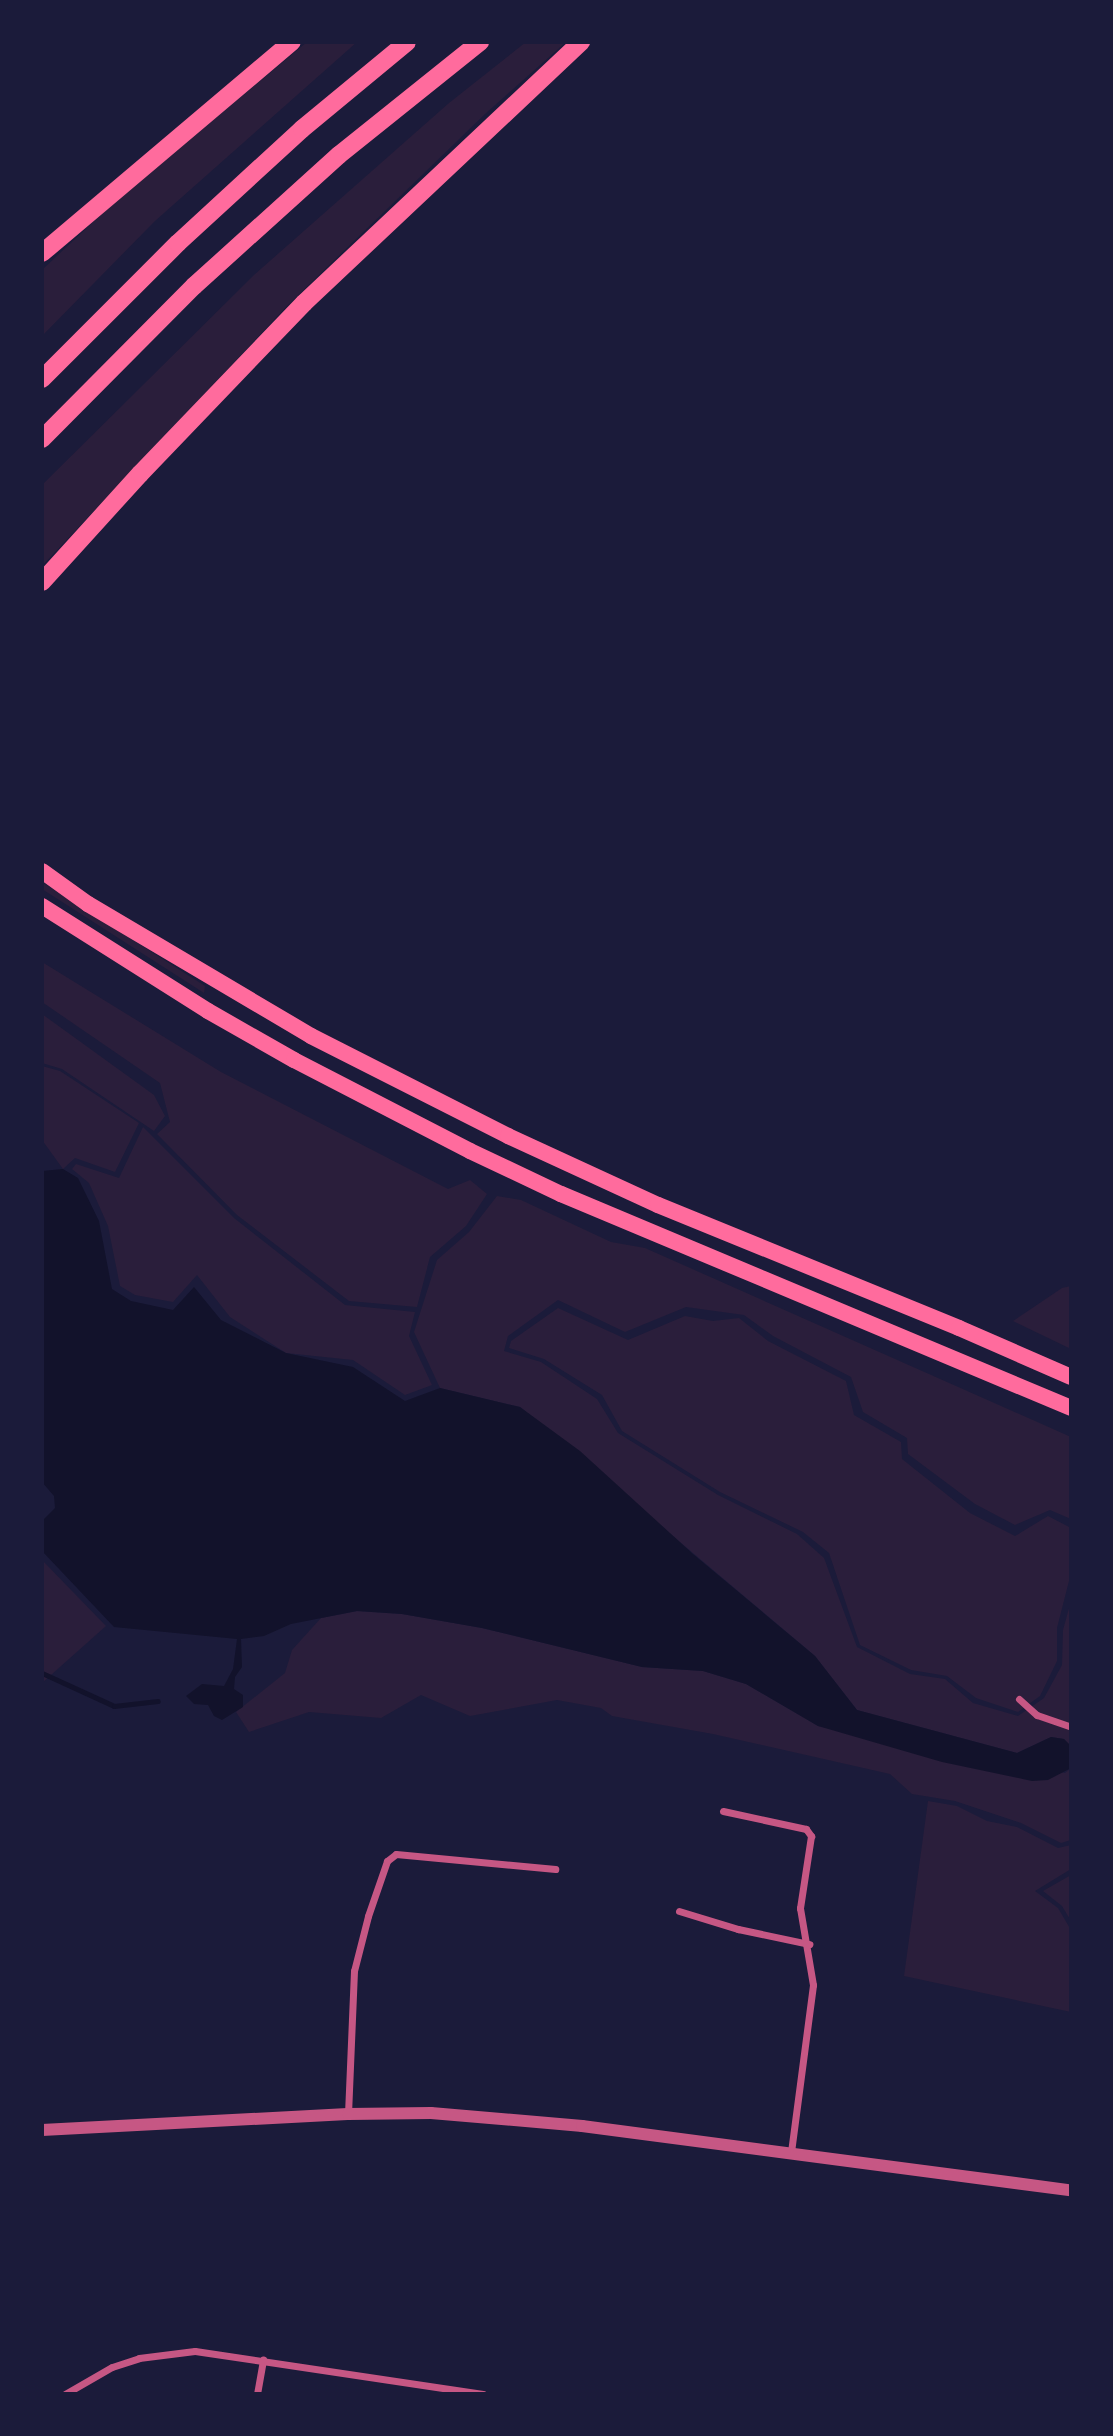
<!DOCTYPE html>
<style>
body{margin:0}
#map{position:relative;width:1113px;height:2436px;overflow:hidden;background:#1b1b3a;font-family:"Titillium Web",sans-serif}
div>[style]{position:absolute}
.green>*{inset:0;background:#2a1e3b}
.water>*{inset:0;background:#12122b}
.stream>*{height:5px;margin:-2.5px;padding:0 2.5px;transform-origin:2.5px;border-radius:2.5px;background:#12122b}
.minor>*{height:7px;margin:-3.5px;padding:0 3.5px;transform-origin:3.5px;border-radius:3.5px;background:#c65784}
.tertiary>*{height:12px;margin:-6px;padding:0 6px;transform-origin:6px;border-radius:6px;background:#c65784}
.trunk>*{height:16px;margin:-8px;padding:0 8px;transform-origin:8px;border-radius:8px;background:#ff6b9d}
.motorway>*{height:18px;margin:-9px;padding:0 9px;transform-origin:9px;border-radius:9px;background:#ff6b9d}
span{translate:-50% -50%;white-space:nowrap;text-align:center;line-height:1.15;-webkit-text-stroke:7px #1b1b3a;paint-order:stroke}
.frame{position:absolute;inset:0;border:44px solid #1b1b3a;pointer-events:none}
</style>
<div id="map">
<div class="green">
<i style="clip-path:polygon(307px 42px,357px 42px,155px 221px,42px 336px,42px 270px,108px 208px)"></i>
<i style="clip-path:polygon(526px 42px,566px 42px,485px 114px,287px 306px,42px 566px,42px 485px,254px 275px,449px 103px)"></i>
<i style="clip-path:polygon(42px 882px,205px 986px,204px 993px,42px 889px)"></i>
<i style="clip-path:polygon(42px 962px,221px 1072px,448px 1189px,470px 1180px,487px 1194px,466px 1226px,430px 1257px,417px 1307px,349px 1301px,237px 1215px,157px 1134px,170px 1122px,160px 1083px,42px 1002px)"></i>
<i style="clip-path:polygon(42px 1014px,154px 1095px,165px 1116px,154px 1131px,62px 1069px,42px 1063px)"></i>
<i style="clip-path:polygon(42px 1066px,60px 1071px,139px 1123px,115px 1172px,75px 1158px,63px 1169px,42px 1140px)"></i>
<i style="clip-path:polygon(143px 1127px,234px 1218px,345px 1305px,415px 1312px,409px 1336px,432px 1385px,405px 1395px,353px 1360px,286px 1353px,230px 1317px,197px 1275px,173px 1302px,135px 1295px,120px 1286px,108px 1226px,89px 1183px,72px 1169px,76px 1164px,119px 1178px)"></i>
<i style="clip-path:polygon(497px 1196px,521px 1200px,611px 1242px,645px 1248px,1071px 1437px,1071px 1519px,1050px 1510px,1015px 1525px,975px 1504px,908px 1454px,907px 1438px,863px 1412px,851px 1377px,773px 1336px,744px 1315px,686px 1307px,625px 1332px,558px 1300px,508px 1336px,504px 1351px,541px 1362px,597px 1399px,618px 1433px,718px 1495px,797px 1534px,824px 1558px,857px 1647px,910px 1674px,945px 1679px,973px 1703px,1018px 1716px,1044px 1698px,1062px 1665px,1063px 1630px,1071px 1601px,1071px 1746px,1064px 1739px,1051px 1737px,1017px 1753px,857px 1710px,815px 1656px,520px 1407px,440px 1388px,414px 1332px,437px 1260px,469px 1232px)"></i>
<i style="clip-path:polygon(1071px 1286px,1071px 1349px,1013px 1321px,1062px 1288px)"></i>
<i style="clip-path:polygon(558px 1308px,628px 1340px,685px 1316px,713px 1321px,739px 1318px,768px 1341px,846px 1381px,854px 1415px,901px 1442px,902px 1459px,970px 1513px,1015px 1536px,1048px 1516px,1071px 1528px,1071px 1573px,1057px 1628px,1057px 1661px,1040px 1696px,1018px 1712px,976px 1698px,947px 1676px,911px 1670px,860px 1645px,829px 1553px,803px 1532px,720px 1492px,622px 1431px,602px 1395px,544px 1359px,509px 1348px,511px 1341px)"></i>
<i style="clip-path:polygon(42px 1560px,106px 1626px,42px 1683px)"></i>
<i style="clip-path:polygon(357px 1611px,402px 1614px,482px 1628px,642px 1667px,703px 1671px,746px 1684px,818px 1726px,1065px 1773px,1071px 1768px,1071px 1840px,1061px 1843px,1021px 1823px,955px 1801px,912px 1794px,890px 1774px,713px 1734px,612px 1716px,601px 1708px,557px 1700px,470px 1716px,421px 1695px,381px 1718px,309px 1712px,249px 1732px,236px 1712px,285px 1673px,292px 1650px,321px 1618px)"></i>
<i style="clip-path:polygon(928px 1801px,957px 1806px,987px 1821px,1017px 1827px,1058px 1848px,1071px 1845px,1071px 1869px,1035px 1891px,1058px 1908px,1071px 1930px,1071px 2012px,904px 1976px)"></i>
<i style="clip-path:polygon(1071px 1875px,1071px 1921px,1062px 1906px,1043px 1891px)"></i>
</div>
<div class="water">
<i style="clip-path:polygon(63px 1169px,78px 1178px,99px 1221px,112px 1289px,131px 1301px,173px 1310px,194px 1287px,221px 1320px,286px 1353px,353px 1367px,405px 1401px,440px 1388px,520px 1407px,580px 1451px,693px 1554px,815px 1656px,857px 1710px,1017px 1753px,1051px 1737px,1064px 1739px,1071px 1746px,1071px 1768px,1048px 1780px,1032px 1781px,942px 1762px,818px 1726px,746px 1684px,703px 1671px,642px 1667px,482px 1628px,402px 1614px,357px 1611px,291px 1624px,264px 1636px,241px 1639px,242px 1667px,235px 1677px,234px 1689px,243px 1695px,243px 1707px,222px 1720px,214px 1716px,208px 1705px,194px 1704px,186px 1696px,202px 1684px,224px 1686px,233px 1669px,237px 1639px,114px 1627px,42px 1551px,42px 1521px,55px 1508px,54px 1496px,42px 1482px,42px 1171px)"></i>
</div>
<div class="stream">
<i style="left:42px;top:1673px;width:79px;rotate:24.6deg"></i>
<i style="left:114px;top:1706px;width:44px;rotate:-6.5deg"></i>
</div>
<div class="minor">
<i style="left:1019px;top:1699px;width:24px;rotate:42deg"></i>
<i style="left:1037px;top:1715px;width:36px;rotate:19deg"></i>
<i style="left:723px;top:1811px;width:85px;rotate:12.2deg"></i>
<i style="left:806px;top:1829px;width:9px;rotate:54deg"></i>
<i style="left:811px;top:1836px;width:73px;rotate:98.7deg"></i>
<i style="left:800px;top:1908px;width:78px;rotate:80.4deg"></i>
<i style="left:813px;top:1985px;width:169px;rotate:97.5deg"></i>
<i style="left:679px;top:1911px;width:62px;rotate:17deg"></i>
<i style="left:738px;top:1929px;width:73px;rotate:11.9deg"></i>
<i style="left:348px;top:2114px;width:143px;rotate:-87.6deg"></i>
<i style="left:354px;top:1971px;width:57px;rotate:-75.7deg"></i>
<i style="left:368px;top:1916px;width:58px;rotate:-70.9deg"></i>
<i style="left:387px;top:1861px;width:11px;rotate:-38deg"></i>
<i style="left:396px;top:1854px;width:160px;rotate:5.4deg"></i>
<i style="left:65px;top:2394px;width:54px;rotate:-29.9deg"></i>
<i style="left:112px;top:2367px;width:28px;rotate:-18deg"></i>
<i style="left:139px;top:2358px;width:56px;rotate:-7.1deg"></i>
<i style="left:195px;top:2351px;width:291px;rotate:8.5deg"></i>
<i style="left:257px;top:2394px;width:35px;rotate:-80deg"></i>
</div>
<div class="tertiary">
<i style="left:42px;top:2130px;width:306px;rotate:-3deg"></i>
<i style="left:348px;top:2114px;width:83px;rotate:-0.7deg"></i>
<i style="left:431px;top:2113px;width:152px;rotate:4.9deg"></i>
<i style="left:582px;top:2126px;width:493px;rotate:7.5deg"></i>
</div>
<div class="trunk">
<i style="left:42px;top:871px;width:57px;rotate:35.7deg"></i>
<i style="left:88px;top:904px;width:259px;rotate:30.6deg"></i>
<i style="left:311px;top:1036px;width:221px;rotate:26.9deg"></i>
<i style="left:508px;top:1136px;width:165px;rotate:24.7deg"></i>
<i style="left:658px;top:1205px;width:325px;rotate:22.2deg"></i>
<i style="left:959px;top:1328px;width:122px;rotate:23.6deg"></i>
<i style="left:42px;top:906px;width:196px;rotate:32.3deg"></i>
<i style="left:208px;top:1011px;width:99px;rotate:29.7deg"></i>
<i style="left:294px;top:1060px;width:198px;rotate:27.3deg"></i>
<i style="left:470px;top:1151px;width:101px;rotate:25.3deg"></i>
<i style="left:561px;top:1194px;width:553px;rotate:22.76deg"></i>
</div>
<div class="motorway">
<i style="left:42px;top:253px;width:327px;rotate:-40.2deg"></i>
<i style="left:42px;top:379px;width:192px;rotate:-45deg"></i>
<i style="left:178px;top:243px;width:168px;rotate:-42.6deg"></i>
<i style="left:302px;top:129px;width:136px;rotate:-39.6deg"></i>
<i style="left:42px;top:439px;width:216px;rotate:-45.2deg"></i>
<i style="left:194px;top:286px;width:195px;rotate:-42.1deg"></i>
<i style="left:339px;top:155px;width:181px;rotate:-38.7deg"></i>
<i style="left:42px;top:582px;width:146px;rotate:-47.8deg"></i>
<i style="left:140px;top:474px;width:237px;rotate:-46.2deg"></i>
<i style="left:304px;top:303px;width:381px;rotate:-43.3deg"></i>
</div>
<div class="frame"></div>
</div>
